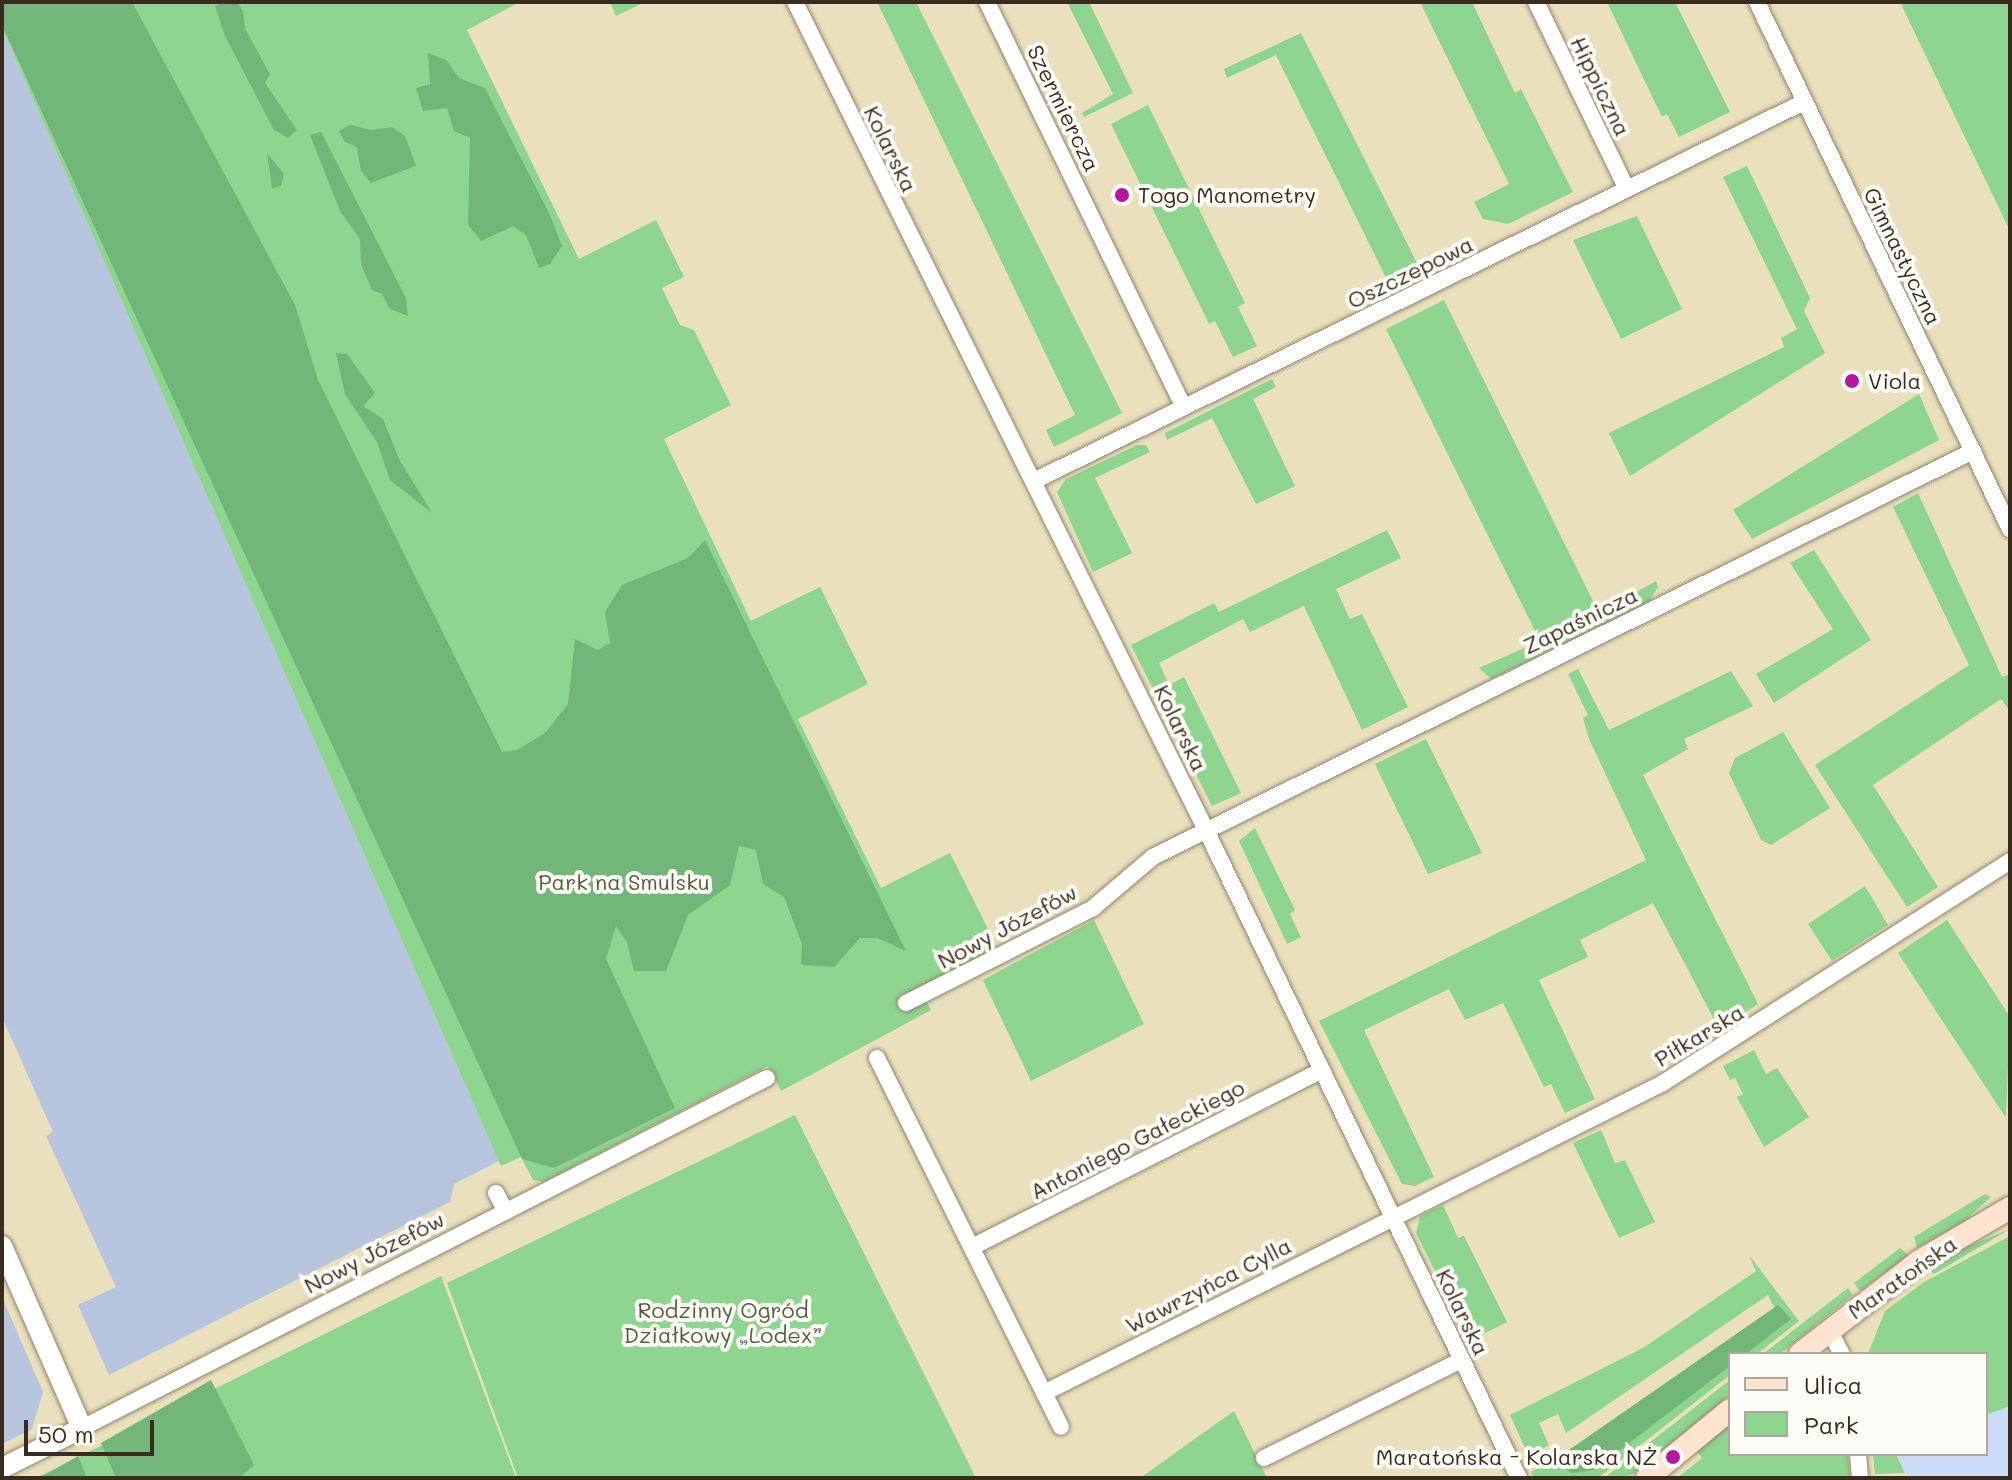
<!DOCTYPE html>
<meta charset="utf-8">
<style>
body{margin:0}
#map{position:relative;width:2012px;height:1480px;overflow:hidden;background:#eae0bd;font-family:Mali,sans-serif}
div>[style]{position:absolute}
.built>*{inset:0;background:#cbdcf9}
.industrial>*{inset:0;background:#b7c5de}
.green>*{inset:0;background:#8ed590}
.forest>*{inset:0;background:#72b67a}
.roads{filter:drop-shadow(0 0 2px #92856e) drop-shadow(0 0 2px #92856e)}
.minor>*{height:16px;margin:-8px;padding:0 8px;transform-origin:8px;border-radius:8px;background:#fff}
.tertiary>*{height:20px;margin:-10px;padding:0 10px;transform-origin:10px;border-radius:10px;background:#fff}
.secondary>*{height:22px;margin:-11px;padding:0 11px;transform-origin:11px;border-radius:11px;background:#fee3d1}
.dots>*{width:22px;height:22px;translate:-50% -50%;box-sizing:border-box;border:4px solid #fdfcf7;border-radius:50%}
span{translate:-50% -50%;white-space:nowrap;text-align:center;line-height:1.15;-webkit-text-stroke:8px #fdfcf7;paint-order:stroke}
.street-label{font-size:22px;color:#3b2a1e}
.poi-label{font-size:22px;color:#3b2a1e}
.left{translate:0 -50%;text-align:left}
.right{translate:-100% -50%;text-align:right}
.park-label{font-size:22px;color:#545d40}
.frame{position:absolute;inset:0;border:4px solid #3b2a1e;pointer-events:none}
.legend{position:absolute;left:1728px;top:1352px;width:260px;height:104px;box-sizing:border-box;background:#fdfcf7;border:2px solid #afa8a0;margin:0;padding:10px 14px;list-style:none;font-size:24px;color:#3b2a1e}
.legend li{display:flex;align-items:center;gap:16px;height:40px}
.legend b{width:40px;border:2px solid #afa8a0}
.scale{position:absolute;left:24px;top:1420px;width:130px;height:36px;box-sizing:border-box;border:4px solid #3b2a1e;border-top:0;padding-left:10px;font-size:24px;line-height:28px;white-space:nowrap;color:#3b2a1e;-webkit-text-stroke:6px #fdfcf7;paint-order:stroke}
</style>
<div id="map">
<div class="built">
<i style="clip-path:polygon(2010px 1406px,2010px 1478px,1908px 1478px,1896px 1454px,1986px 1454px,1986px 1415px)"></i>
</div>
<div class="industrial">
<i style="clip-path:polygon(2px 28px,499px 1161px,454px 1184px,450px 1202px,109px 1375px,78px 1305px,116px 1287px,46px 1136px,53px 1132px,2px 1017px)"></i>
<i style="clip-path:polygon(2px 1297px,43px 1392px,32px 1429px,2px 1444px)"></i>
</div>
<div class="green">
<i style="clip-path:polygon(2px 2px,520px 2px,467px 30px,579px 259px,656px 220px,684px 277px,662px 288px,680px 325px,694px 330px,731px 405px,664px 439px,751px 621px,820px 587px,868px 684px,798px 719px,881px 888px,950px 853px,991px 935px,984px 954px,928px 984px,924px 997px,931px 1010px,781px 1091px,768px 1066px,544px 1182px,533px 1180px,521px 1157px,501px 1166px,2px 28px)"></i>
<i style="clip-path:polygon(610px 2px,645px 2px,616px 16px)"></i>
<i style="clip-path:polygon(877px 2px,916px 2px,1122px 413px,1054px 447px,1046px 430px,1075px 415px)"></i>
<i style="clip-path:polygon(1067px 2px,1089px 2px,1133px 93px,1084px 117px,1082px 113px,1113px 94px)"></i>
<i style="clip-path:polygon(1420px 2px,1472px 2px,1515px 93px,1521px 89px,1573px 192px,1508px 224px,1483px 219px,1474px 202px,1509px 184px)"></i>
<i style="clip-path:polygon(1607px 2px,1675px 2px,1730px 112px,1679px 137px,1667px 114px,1662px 117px)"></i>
<i style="clip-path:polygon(1900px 2px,2010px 2px,2010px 231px)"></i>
<i style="clip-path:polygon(1301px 33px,1418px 265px,1387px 280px,1276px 55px,1227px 78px,1224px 69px)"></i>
<i style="clip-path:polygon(1148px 105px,1245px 303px,1238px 307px,1257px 346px,1233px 357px,1215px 321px,1209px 324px,1111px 124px)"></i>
<i style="clip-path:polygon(1747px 166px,1810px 298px,1804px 311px,1825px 353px,1630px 476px,1609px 433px,1784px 347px,1781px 338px,1797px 329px,1723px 177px)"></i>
<i style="clip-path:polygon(1637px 216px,1682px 309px,1621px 339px,1573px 240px)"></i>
<i style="clip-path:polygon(1444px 300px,1599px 613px,1656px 581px,1658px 587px,1649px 602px,1491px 679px,1479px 668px,1540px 641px,1386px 329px)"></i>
<i style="clip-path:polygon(1272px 379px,1276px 387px,1253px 399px,1295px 486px,1256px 504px,1212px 418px,1167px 440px,1165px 433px)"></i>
<i style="clip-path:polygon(1919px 394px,1939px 440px,1752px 539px,1733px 510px)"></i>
<i style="clip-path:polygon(1137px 445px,1146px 445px,1150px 452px,1095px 478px,1132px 553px,1093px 572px,1057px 492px,1066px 479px)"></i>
<i style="clip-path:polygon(1918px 493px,2002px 677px,2010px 674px,2010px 711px,2001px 699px,1873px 785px,1938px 887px,1907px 907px,1815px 765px,1969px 665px,1893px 507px)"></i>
<i style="clip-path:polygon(1387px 530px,1401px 558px,1336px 589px,1350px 619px,1362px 614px,1408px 707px,1362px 730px,1304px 606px,1250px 632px,1243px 619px,1159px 663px,1169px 685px,1184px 677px,1241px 793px,1212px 806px,1131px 645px,1214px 603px,1219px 612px)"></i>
<i style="clip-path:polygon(1814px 550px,1871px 640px,1774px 703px,1756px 674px,1833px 629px,1790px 563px)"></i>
<i style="clip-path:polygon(1578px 669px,1609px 730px,1731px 671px,1753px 706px,1684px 739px,1688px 749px,1643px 775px,1758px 1004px,1719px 1029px,1653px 903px,1580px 940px,1588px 957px,1539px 980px,1595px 1099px,1565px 1113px,1551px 1084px,1544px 1087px,1503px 1003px,1465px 1020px,1449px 989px,1364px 1030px,1434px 1177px,1415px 1186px,1402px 1184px,1319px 1021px,1646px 860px,1589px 739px,1583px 718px,1588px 715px,1568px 674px)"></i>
<i style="clip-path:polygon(1783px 732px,1830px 808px,1771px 845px,1761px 840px,1729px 773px,1735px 758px)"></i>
<i style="clip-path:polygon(1426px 739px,1482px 853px,1428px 874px,1375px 764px)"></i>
<i style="clip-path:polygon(1255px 828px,1295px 910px,1290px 914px,1301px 937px,1287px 944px,1239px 841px)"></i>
<i style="clip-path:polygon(1865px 886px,1888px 925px,1832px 961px,1808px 924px)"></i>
<i style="clip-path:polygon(1094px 920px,1144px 1024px,1031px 1081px,983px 980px)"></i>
<i style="clip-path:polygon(1947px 920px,2010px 1017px,2006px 1118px,1898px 953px)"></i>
<i style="clip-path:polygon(1754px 1050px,1766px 1074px,1777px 1068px,1809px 1117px,1764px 1147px,1737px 1097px,1743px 1094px,1735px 1078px,1730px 1080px,1723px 1066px)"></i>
<i style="clip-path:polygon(795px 1115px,976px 1478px,518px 1478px,447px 1283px)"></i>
<i style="clip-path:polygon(1601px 1130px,1615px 1163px,1625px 1160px,1655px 1222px,1619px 1238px,1573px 1143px)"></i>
<i style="clip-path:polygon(1985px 1194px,1991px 1197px,1964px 1221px,1917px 1248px,1914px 1237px)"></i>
<i style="clip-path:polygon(1443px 1205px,1458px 1238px,1464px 1236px,1507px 1322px,1470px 1341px,1416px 1233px,1420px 1216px)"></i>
<i style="clip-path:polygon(2010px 1229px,1934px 1274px,1928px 1267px,1952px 1253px)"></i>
<i style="clip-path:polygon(2010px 1236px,2010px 1406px,1986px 1415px,1986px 1354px,1868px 1354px,1885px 1311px,1924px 1282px)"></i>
<i style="clip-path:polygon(1900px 1248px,1908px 1255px,1860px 1291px,1854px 1283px)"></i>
<i style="clip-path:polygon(1749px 1255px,1799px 1321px,1757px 1354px,1730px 1354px,1730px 1375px,1598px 1478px,1534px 1478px,1531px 1472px,1562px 1452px,1566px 1459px,1775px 1309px,1768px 1295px,1566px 1433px,1558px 1414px,1539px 1423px,1549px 1445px,1529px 1457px,1510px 1415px,1643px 1348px,1756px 1271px)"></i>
<i style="clip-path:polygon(441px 1276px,516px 1478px,36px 1478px)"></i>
<i style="clip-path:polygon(1848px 1288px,1853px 1295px,1780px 1354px,1763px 1354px)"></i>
<i style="clip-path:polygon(1730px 1380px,1730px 1395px,1628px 1478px,1604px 1478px)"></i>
<i style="clip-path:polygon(1234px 1411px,1267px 1478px,1140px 1478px)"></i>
<i style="clip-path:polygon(1730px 1424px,1730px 1454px,1848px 1454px,1850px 1478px,1677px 1478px,1702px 1458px,1697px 1451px)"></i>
<i style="clip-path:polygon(1873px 1454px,1896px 1454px,1905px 1473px,1875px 1474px)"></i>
</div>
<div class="forest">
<i style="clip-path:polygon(2px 2px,132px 2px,295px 305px,318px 380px,502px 752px,517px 750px,545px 733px,568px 704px,575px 639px,598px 650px,610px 643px,605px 612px,622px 585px,688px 558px,705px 540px,906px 951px,877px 938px,860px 938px,834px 967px,801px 965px,802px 944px,784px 897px,763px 884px,756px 850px,739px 846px,730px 885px,688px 915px,666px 971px,634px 971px,627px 942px,616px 926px,606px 959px,675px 1108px,554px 1168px,522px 1159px,2px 25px)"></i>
<i style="clip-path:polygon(222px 2px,237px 2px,243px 11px,245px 29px,270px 74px,265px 83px,297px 130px,288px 138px,274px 130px,225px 36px,215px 6px)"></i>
<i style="clip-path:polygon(428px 53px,446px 60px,459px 78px,485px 88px,550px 215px,562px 246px,550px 264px,539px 268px,526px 235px,513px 226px,481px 241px,468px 225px,470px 138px,454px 131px,447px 108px,423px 111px,416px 88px,430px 84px)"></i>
<i style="clip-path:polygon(350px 125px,371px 130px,392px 127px,405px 136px,416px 166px,371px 183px,361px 171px,357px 147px,345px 142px,339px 131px)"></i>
<i style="clip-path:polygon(321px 132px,406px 298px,408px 316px,390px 309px,382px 294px,372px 290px,361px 264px,360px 239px,340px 211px,310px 135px)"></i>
<i style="clip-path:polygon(267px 153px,284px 174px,281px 186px,272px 188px)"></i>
<i style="clip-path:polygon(336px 353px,347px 354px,375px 393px,363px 406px,383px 419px,399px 459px,432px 513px,390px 480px,377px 442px,345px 394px)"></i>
<i style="clip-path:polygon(1778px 1305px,1791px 1319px,1746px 1354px,1730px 1354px,1730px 1366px,1594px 1470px,1572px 1473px,1553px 1461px)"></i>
<i style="clip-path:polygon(211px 1380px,254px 1465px,239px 1478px,116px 1478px,101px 1443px)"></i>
<i style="clip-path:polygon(78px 1456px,87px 1478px,40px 1478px)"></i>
</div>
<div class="roads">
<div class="minor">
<i style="left:795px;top:2px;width:924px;rotate:63.6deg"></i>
<i style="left:1206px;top:830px;width:720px;rotate:64.22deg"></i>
<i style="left:987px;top:2px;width:450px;rotate:64.1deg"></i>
<i style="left:1536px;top:2px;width:208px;rotate:64.1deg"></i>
<i style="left:1757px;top:2px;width:585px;rotate:64.36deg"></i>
<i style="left:1034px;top:481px;width:858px;rotate:-26.21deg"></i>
<i style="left:906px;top:1003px;width:210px;rotate:-26.9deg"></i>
<i style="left:1093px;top:908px;width:79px;rotate:-40.4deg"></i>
<i style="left:1153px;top:857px;width:915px;rotate:-26.34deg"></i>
<i style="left:877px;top:1058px;width:412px;rotate:63.5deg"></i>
<i style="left:496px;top:1193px;width:21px;rotate:62deg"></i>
<i style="left:972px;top:1247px;width:391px;rotate:-26.8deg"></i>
<i style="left:1829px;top:1330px;width:27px;rotate:62deg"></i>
<i style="left:1044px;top:1393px;width:692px;rotate:-26.6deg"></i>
<i style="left:1663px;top:1083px;width:412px;rotate:-32.6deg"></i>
<i style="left:82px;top:1428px;width:769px;rotate:-27.06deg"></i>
<i style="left:1858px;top:1454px;width:24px;rotate:85deg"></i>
<i style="left:1264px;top:1458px;width:220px;rotate:-26.4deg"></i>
</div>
<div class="tertiary">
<i style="left:2px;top:1246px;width:199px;rotate:66.3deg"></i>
<i style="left:82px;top:1428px;width:89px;rotate:153.4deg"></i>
</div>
<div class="secondary">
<i style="left:1800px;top:1354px;width:150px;rotate:-37.9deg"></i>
<i style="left:1918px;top:1262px;width:107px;rotate:-30.4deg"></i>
<i style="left:1647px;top:1478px;width:107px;rotate:-39.3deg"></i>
</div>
</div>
<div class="dots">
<i style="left:1122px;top:195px;background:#b5179e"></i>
<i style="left:1852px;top:381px;background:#b5179e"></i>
<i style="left:1673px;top:1457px;background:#b5179e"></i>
</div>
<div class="street-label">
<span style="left:1601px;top:86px;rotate:64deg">Hippiczna</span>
<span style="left:1064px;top:108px;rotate:64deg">Szermiercza</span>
<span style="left:891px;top:149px;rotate:64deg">Kolarska</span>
<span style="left:1903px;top:256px;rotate:64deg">Gimnastyczna</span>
<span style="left:1410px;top:272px;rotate:-26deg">Oszczepowa</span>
<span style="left:1580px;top:620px;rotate:-26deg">Zapaśnicza</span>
<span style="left:1181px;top:728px;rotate:64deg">Kolarska</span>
<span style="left:1007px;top:926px;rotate:-28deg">Nowy Józefów</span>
<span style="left:1699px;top:1035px;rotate:-31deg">Piłkarska</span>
<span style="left:1137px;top:1139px;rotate:-27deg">Antoniego Gałeckiego</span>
<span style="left:374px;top:1252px;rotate:-27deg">Nowy Józefów</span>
<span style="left:1902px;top:1277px;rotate:-35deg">Maratońska</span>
<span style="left:1208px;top:1285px;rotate:-27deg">Wawrzyńca Cylla</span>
<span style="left:1463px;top:1312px;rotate:64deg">Kolarska</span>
</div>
<div class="poi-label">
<span class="left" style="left:1138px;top:195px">Togo Manometry</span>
<span class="left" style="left:1868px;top:381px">Viola</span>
<span class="right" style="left:1657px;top:1457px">Maratońska - Kolarska NŻ</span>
</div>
<div class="park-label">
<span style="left:624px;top:882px">Park na Smulsku</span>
<span style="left:723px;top:1322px">Rodzinny Ogród<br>Działkowy „Lodex”</span>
</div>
<div class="frame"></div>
<ul class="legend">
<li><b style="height:10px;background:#fee3d1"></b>Ulica</li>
<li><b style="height:22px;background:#8ed590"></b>Park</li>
</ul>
<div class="scale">50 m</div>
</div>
